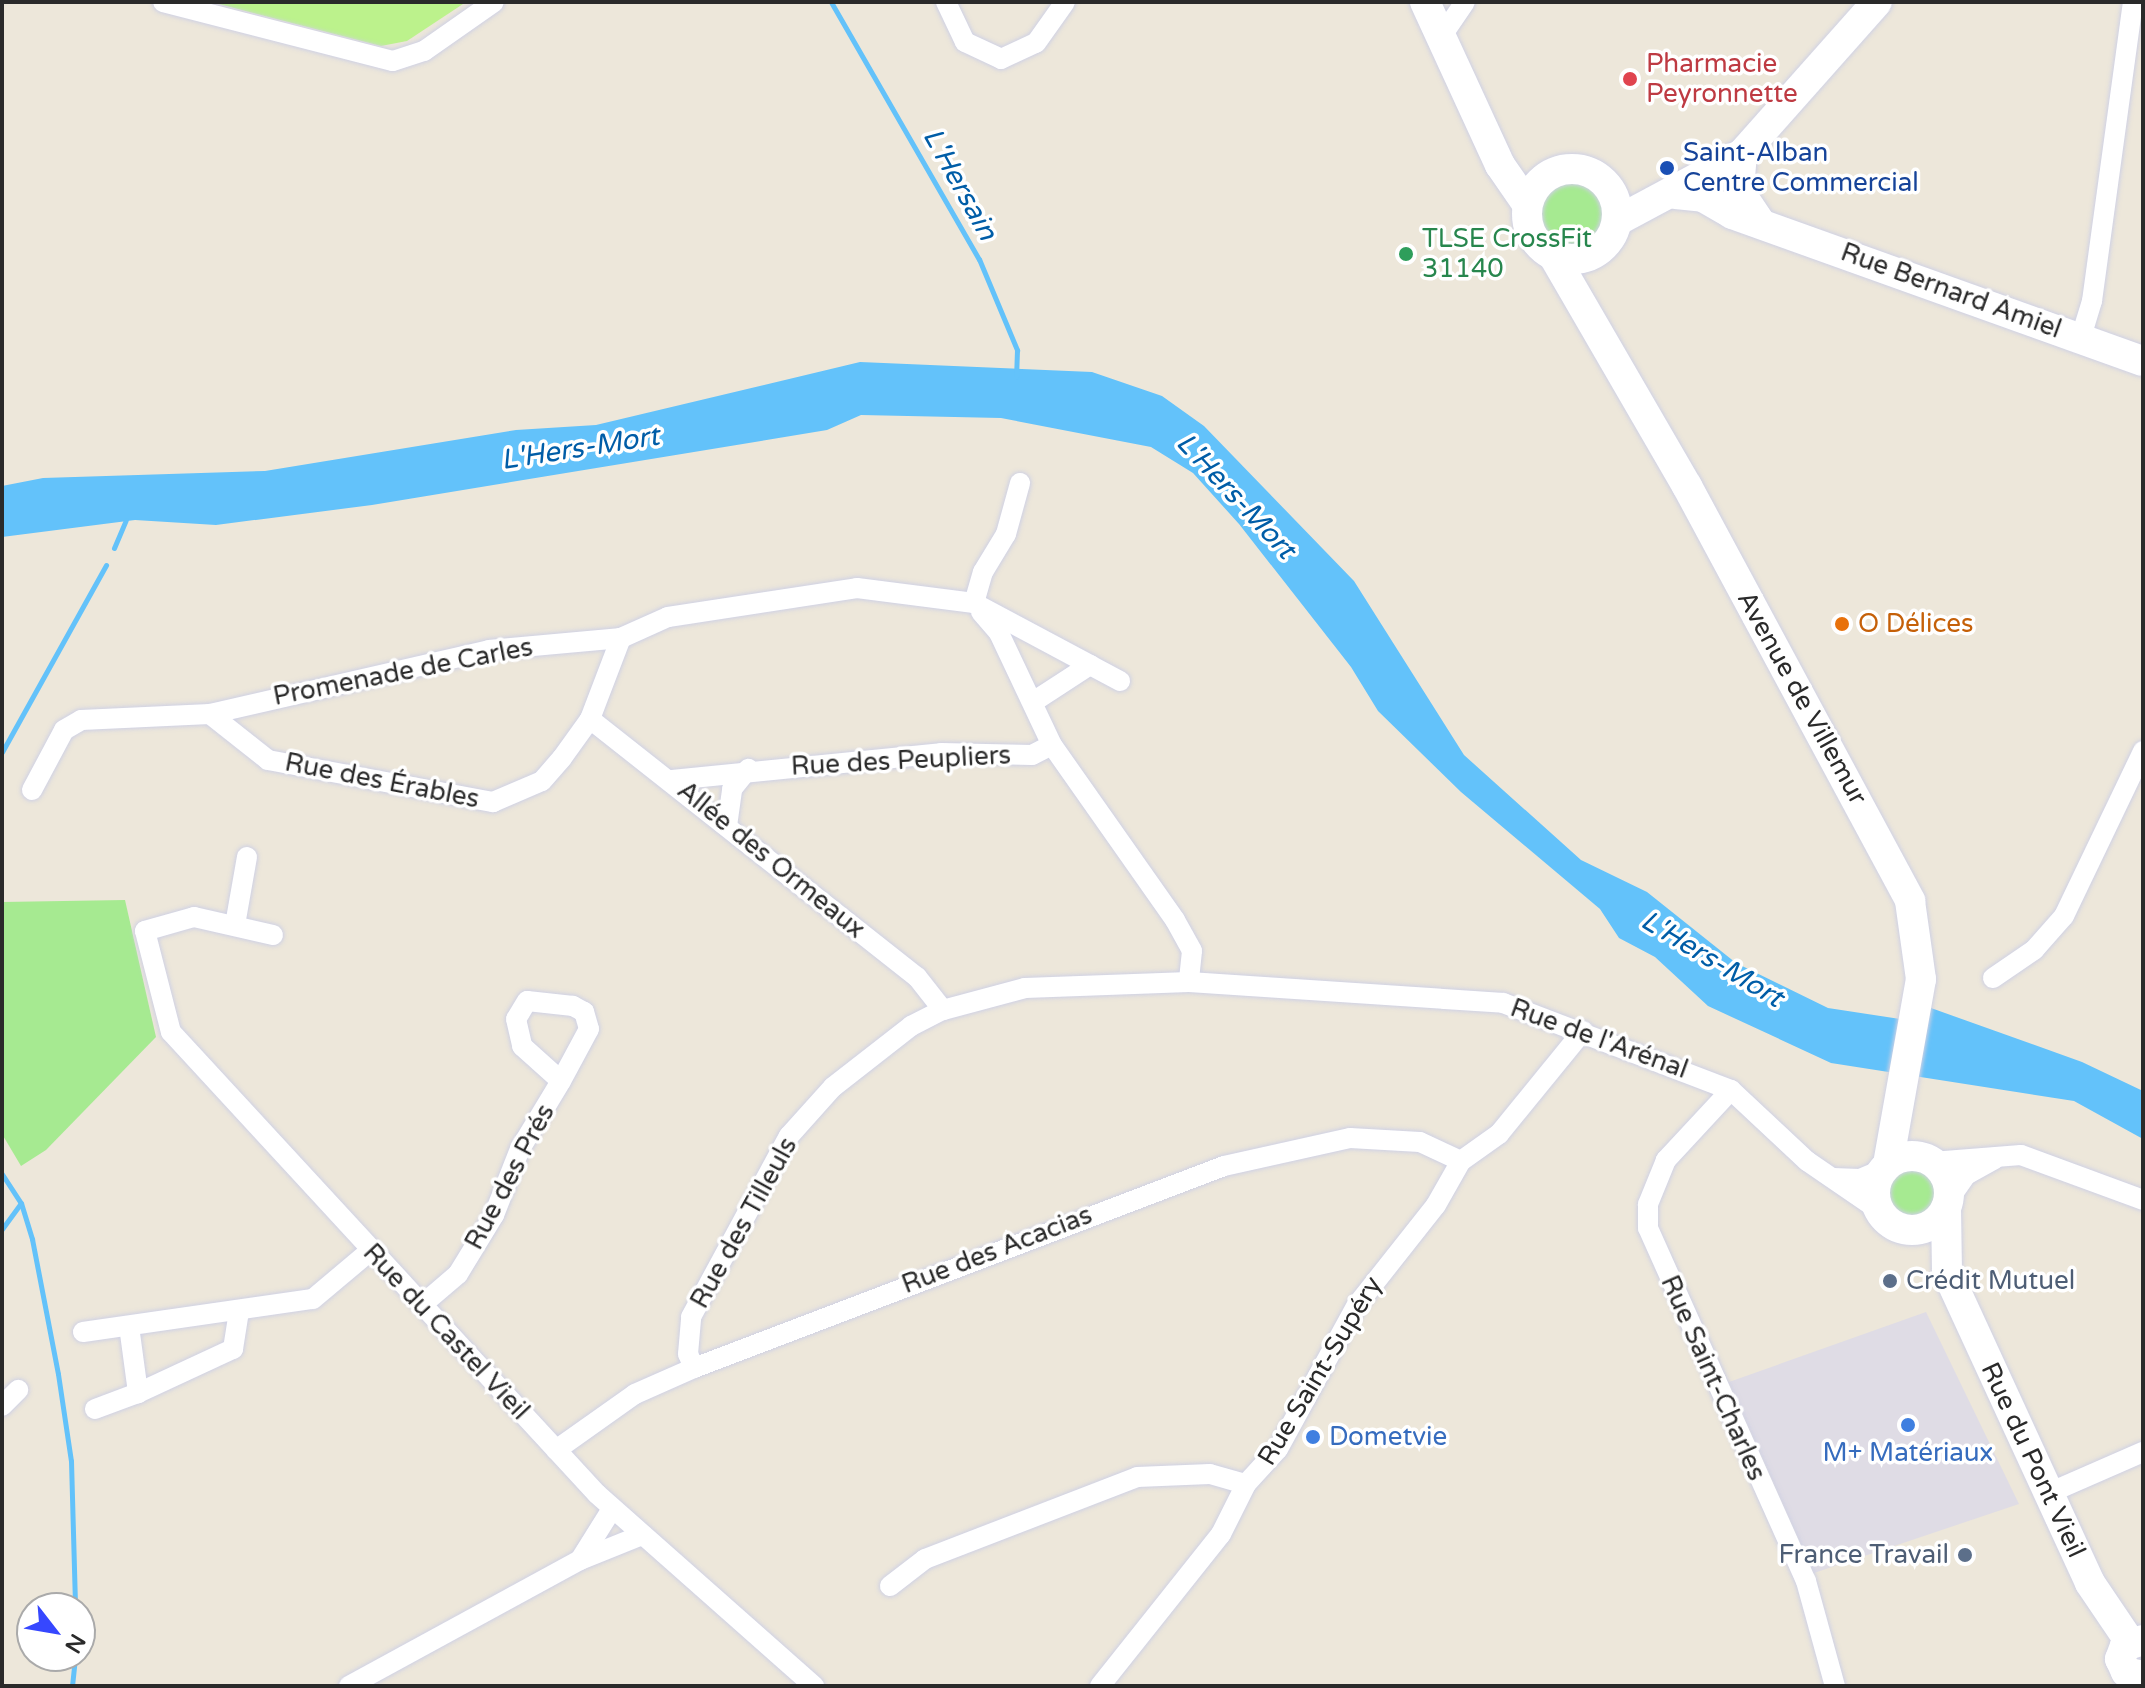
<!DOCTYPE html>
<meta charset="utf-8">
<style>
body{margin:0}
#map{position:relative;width:2145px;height:1688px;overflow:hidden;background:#ede7da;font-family:"Varela Round",sans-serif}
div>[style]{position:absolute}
.industrial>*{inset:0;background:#dfdce5}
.green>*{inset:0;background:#a6ea91}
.round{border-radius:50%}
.pitch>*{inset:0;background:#bcf28c}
.water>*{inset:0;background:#63c2fa}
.stream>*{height:5px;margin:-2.5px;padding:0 2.5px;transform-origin:2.5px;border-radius:2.5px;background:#63c2fa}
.roads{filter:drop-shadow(0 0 2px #cfd1e4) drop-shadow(0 0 2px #cfd1e4)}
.street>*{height:20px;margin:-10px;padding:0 10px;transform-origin:10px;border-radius:10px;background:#fff}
.secondary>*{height:30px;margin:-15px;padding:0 15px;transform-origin:15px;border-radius:15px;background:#fff}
.secondary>.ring{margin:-15px;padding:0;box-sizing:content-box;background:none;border:30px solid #fff;border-radius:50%}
.dots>*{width:22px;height:22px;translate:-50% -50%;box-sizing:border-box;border:4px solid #fff;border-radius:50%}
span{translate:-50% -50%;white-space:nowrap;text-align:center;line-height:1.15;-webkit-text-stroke:7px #fff;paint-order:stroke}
.health-label{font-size:26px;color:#be3a42}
.left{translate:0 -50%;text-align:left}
.transit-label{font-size:26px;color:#164399}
.leisure-label{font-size:26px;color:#27864d}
.street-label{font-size:26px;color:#2a2a2a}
.food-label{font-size:26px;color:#c56008}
.service-label{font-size:26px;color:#4e5e75}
.right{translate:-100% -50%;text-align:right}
.shop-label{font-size:26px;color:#366cbe}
.water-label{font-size:28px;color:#005da7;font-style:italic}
.frame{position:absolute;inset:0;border:4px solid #2a2a2a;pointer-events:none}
.north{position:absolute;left:16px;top:1592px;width:80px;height:80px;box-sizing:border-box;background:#fff;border:2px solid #aaa;border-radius:50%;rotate:121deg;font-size:22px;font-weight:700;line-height:32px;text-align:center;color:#2a2a2a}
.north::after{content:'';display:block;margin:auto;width:28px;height:36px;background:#3647ff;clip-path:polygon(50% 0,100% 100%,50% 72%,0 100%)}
</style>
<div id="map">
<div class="industrial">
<i style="clip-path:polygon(1926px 1312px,2019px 1504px,1814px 1573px,1729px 1382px)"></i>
</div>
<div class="green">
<i class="round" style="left:1540px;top:182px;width:64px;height:64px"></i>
<i style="clip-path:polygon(125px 900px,156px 1037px,46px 1150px,21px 1166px,2px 1134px,2px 902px)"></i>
<i class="round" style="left:1889px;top:1167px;width:48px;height:48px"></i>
</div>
<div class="pitch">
<i style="clip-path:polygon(211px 2px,466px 2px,407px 41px,381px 46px)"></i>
</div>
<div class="water">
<i style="clip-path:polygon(860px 362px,1092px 372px,1162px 396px,1204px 426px,1354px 581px,1464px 755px,1581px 860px,1647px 892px,1736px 963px,1828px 1008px,1900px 1019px,1931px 1008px,2082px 1062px,2143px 1091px,2143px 1139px,2074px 1101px,1831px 1063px,1708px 1006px,1655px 957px,1619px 938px,1600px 909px,1461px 792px,1378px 711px,1351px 667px,1239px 524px,1193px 473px,1151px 447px,1001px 418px,861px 415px,827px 430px,372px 505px,216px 525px,135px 520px,2px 537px,2px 486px,43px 478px,265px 471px,516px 430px,596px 425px)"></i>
</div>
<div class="stream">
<i style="left:831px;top:2px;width:297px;rotate:60.1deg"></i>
<i style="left:979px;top:259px;width:99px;rotate:67.3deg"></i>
<i style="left:1017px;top:350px;width:27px;rotate:92deg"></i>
<i style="left:114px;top:548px;width:30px;rotate:-67deg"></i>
<i style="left:2px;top:752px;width:214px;rotate:-60.9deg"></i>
<i style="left:2px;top:1174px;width:35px;rotate:57deg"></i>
<i style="left:21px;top:1203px;width:38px;rotate:73deg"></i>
<i style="left:32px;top:1239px;width:137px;rotate:79.1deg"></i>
<i style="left:58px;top:1374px;width:88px;rotate:81.5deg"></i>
<i style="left:71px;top:1461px;width:147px;rotate:88.4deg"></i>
<i style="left:2px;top:1229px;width:31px;rotate:-54deg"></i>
<i style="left:72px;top:1686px;width:30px;rotate:-84deg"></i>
</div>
<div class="roads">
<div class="street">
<i style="left:163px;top:2px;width:237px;rotate:14.4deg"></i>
<i style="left:393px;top:61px;width:33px;rotate:-18deg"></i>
<i style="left:424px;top:51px;width:85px;rotate:-35deg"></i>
<i style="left:946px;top:2px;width:44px;rotate:64.6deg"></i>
<i style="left:965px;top:42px;width:40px;rotate:25deg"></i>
<i style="left:1001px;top:59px;width:38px;rotate:-25deg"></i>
<i style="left:1036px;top:43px;width:50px;rotate:-54.7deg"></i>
<i style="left:1441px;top:37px;width:42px;rotate:-55.6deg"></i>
<i style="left:2081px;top:337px;width:38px;rotate:-73deg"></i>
<i style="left:2092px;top:301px;width:301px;rotate:-82.2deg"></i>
<i style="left:974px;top:603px;width:32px;rotate:-74deg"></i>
<i style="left:983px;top:572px;width:44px;rotate:-58.8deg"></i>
<i style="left:1006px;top:534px;width:53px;rotate:-74.6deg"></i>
<i style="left:981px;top:612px;width:28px;rotate:49deg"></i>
<i style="left:999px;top:633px;width:124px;rotate:64.7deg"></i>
<i style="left:1052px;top:745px;width:214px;rotate:54.9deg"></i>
<i style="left:1175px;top:920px;width:35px;rotate:61deg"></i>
<i style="left:1192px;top:951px;width:31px;rotate:96deg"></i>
<i style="left:1033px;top:702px;width:68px;rotate:-33deg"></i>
<i style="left:1090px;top:665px;width:34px;rotate:28deg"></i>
<i style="left:210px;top:714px;width:74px;rotate:38.4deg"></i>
<i style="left:268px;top:760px;width:229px;rotate:10.6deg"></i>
<i style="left:493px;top:802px;width:53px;rotate:-23.2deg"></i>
<i style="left:542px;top:781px;width:30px;rotate:-49deg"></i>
<i style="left:562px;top:758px;width:48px;rotate:-54.3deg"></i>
<i style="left:590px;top:719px;width:87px;rotate:-69.1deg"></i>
<i style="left:590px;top:719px;width:417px;rotate:38.3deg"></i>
<i style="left:917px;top:977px;width:42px;rotate:51.8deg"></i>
<i style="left:672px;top:780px;width:270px;rotate:-5.7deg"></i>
<i style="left:941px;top:753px;width:91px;rotate:1.3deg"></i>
<i style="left:1032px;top:755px;width:22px;rotate:-27deg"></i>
<i style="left:32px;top:790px;width:68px;rotate:-61.9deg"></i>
<i style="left:64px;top:730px;width:20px;rotate:-30deg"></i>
<i style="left:81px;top:720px;width:129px;rotate:-2.7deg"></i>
<i style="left:210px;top:714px;width:286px;rotate:-12.9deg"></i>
<i style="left:489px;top:650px;width:133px;rotate:-5.2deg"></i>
<i style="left:621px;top:638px;width:51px;rotate:-24.1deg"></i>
<i style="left:668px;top:617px;width:191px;rotate:-8.7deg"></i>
<i style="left:857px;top:588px;width:118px;rotate:7.3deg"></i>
<i style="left:974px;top:603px;width:132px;rotate:28.1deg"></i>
<i style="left:727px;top:826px;width:37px;rotate:-82deg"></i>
<i style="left:732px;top:789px;width:26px;rotate:-51deg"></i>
<i style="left:235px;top:925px;width:69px;rotate:-80deg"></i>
<i style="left:273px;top:935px;width:81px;rotate:-167.2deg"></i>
<i style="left:194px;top:917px;width:51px;rotate:164.1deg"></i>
<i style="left:145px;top:931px;width:104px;rotate:75.6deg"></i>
<i style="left:171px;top:1032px;width:628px;rotate:47.32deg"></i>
<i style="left:597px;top:1494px;width:290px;rotate:41.5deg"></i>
<i style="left:1993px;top:978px;width:50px;rotate:-34.3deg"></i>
<i style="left:2034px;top:950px;width:45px;rotate:-48.6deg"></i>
<i style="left:2064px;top:916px;width:183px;rotate:-64.4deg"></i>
<i style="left:1731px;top:1090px;width:96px;rotate:132.9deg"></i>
<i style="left:1666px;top:1160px;width:48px;rotate:112.2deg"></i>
<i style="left:1648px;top:1204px;width:24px;rotate:90deg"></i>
<i style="left:1648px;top:1228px;width:387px;rotate:65.9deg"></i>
<i style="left:1806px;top:1581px;width:109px;rotate:74.6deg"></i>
<i style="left:1932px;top:1162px;width:89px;rotate:-4.5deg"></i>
<i style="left:2021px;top:1155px;width:130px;rotate:20.2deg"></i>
<i style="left:1833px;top:1178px;width:27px;rotate:2deg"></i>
<i style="left:1860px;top:1179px;width:26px;rotate:-23deg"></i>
<i style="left:1950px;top:1198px;width:28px;rotate:-55deg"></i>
<i style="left:1966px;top:1175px;width:33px;rotate:-29deg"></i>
<i style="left:423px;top:1304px;width:46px;rotate:-40.6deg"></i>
<i style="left:458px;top:1274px;width:69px;rotate:-58.6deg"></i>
<i style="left:494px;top:1215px;width:71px;rotate:-68.5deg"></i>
<i style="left:520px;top:1149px;width:79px;rotate:-58.9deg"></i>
<i style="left:561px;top:1081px;width:59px;rotate:-61.7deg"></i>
<i style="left:589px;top:1029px;width:18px;rotate:-106deg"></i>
<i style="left:584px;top:1012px;width:13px;rotate:-151deg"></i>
<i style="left:573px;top:1006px;width:46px;rotate:-173.8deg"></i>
<i style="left:527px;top:1001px;width:21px;rotate:121deg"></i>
<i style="left:516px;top:1019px;width:28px;rotate:77deg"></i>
<i style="left:522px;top:1046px;width:52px;rotate:41.9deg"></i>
<i style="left:129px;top:1326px;width:68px;rotate:82.3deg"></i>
<i style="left:138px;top:1393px;width:105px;rotate:-24.9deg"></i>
<i style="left:233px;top:1349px;width:39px;rotate:-81deg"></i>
<i style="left:83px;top:1332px;width:232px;rotate:-8.2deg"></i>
<i style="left:313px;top:1299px;width:75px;rotate:-40.1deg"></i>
<i style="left:694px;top:1368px;width:15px;rotate:-113deg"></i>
<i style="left:688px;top:1354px;width:37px;rotate:-85deg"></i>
<i style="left:691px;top:1317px;width:206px;rotate:-61.6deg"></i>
<i style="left:789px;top:1136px;width:66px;rotate:-48.1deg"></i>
<i style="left:833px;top:1087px;width:99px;rotate:-38deg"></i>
<i style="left:911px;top:1026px;width:36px;rotate:-27deg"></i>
<i style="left:943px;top:1010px;width:85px;rotate:-15deg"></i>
<i style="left:1025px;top:988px;width:164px;rotate:-2.1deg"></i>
<i style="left:1189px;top:982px;width:315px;rotate:3.8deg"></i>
<i style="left:1503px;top:1003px;width:244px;rotate:20.9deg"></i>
<i style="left:1731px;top:1090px;width:104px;rotate:43.1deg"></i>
<i style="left:1807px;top:1161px;width:88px;rotate:34.4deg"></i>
<i style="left:2px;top:1406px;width:23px;rotate:-45deg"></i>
<i style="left:95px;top:1409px;width:46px;rotate:-20.4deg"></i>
<i style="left:556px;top:1450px;width:97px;rotate:-35.3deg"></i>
<i style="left:635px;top:1394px;width:64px;rotate:-23.8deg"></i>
<i style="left:694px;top:1368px;width:567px;rotate:-20.86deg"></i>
<i style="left:1224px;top:1166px;width:129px;rotate:-12.5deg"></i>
<i style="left:1350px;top:1138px;width:70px;rotate:3.3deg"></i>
<i style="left:1420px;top:1142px;width:45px;rotate:24.9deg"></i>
<i style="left:2049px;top:1493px;width:103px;rotate:-23.6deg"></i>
<i style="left:580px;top:1560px;width:60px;rotate:-57.9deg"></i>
<i style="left:890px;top:1586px;width:44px;rotate:-37.6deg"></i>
<i style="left:925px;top:1559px;width:227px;rotate:-21.1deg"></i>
<i style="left:1137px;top:1477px;width:73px;rotate:-2.4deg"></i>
<i style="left:1210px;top:1474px;width:37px;rotate:16deg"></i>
<i style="left:349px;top:1686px;width:263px;rotate:-28.6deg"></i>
<i style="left:580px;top:1560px;width:67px;rotate:-22deg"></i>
<i style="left:1100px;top:1686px;width:194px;rotate:-51.5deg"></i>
<i style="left:1221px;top:1534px;width:56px;rotate:-63.4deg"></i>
<i style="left:1246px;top:1484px;width:47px;rotate:-47.6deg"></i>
<i style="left:1278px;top:1449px;width:164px;rotate:-61.3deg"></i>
<i style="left:1357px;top:1305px;width:127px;rotate:-51.7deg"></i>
<i style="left:1436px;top:1205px;width:51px;rotate:-60.4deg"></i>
<i style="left:1461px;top:1161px;width:47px;rotate:-35.4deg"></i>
<i style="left:1499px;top:1134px;width:133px;rotate:-50.8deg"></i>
</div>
<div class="secondary">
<i style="left:1425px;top:2px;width:179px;rotate:65.3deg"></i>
<i style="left:1500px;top:165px;width:47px;rotate:55.3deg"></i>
<i style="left:1742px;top:154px;width:37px;rotate:95deg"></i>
<i style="left:1739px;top:191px;width:36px;rotate:56deg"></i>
<i class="ring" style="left:1527px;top:169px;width:60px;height:60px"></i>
<i style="left:1676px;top:194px;width:27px;rotate:6deg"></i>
<i style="left:1703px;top:197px;width:34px;rotate:30deg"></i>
<i style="left:1732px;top:214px;width:436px;rotate:19.7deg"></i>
<i style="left:1617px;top:221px;width:142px;rotate:-28.2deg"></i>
<i style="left:1742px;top:154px;width:203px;rotate:-48.4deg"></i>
<i style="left:1553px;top:255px;width:267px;rotate:59.9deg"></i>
<i style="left:1687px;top:486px;width:471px;rotate:61.7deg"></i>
<i style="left:1910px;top:901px;width:79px;rotate:82deg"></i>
<i style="left:1921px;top:979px;width:188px;rotate:100.1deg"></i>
<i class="ring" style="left:1875px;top:1156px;width:44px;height:44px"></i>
<i style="left:1946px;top:1208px;width:64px;rotate:89.1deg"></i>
<i style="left:1947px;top:1272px;width:342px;rotate:65.3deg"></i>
<i style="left:2090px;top:1583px;width:71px;rotate:55.9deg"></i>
<i style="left:2143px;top:1640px;width:19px;rotate:162deg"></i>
<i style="left:2125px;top:1646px;width:14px;rotate:111deg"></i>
<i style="left:2120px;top:1659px;width:14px;rotate:65deg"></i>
<i style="left:2126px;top:1672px;width:17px;rotate:13deg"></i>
</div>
</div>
<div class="dots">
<i style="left:1630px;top:79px;background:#e0444e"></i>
<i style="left:1667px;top:168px;background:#1a4fb4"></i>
<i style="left:1406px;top:254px;background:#2e9e5b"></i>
<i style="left:1842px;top:624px;background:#e8710a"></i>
<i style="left:1890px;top:1281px;background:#5c6f8a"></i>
<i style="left:1908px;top:1425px;background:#3f7fe0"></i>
<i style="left:1313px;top:1437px;background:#3f7fe0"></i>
<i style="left:1965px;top:1555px;background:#5c6f8a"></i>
</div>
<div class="health-label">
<span class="left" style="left:1646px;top:79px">Pharmacie<br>Peyronnette</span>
</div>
<div class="transit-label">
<span class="left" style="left:1683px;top:168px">Saint-Alban<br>Centre Commercial</span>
</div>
<div class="leisure-label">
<span class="left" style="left:1422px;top:254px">TLSE CrossFit<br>31140</span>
</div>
<div class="street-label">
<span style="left:1951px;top:291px;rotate:20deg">Rue Bernard Amiel</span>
<span style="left:403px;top:672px;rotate:-11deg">Promenade de Carles</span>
<span style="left:1802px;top:698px;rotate:61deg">Avenue de Villemur</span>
<span style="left:901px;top:761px;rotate:-3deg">Rue des Peupliers</span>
<span style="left:382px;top:781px;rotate:11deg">Rue des Érables</span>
<span style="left:771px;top:860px;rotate:39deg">Allée des Ormeaux</span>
<span style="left:1599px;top:1039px;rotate:20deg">Rue de l'Arénal</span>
<span style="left:510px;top:1177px;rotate:-62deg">Rue des Prés</span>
<span style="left:744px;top:1223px;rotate:-61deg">Rue des Tilleuls</span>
<span style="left:997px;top:1250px;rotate:-21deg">Rue des Acacias</span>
<span style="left:446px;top:1332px;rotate:47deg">Rue du Castel Vieil</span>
<span style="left:1320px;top:1371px;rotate:-59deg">Rue Saint-Supéry</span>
<span style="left:1713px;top:1378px;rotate:66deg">Rue Saint-Charles</span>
<span style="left:2033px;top:1460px;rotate:65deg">Rue du Pont Vieil</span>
</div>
<div class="food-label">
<span class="left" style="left:1858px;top:624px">O Délices</span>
</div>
<div class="service-label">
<span class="left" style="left:1906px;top:1281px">Crédit Mutuel</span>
<span class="right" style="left:1949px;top:1555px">France Travail</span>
</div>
<div class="shop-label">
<span class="left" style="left:1329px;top:1437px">Dometvie</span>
<span style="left:1908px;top:1453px">M+ Matériaux</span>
</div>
<div class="water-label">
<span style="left:960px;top:184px;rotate:61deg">L'Hersain</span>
<span style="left:580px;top:448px;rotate:-9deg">L'Hers-Mort</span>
<span style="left:1236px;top:496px;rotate:47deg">L'Hers-Mort</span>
<span style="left:1712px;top:959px;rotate:31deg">L'Hers-Mort</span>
</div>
<div class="frame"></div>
<div class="north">N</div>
</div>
